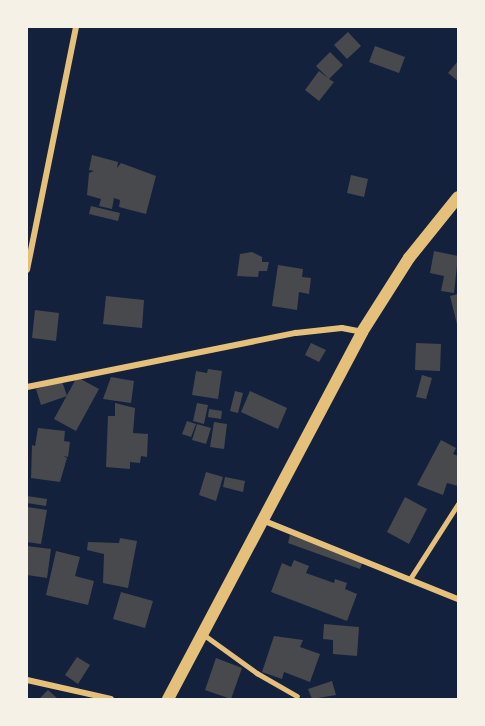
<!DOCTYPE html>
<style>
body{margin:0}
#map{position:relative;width:485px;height:726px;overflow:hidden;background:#14213d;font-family:"Public Sans",sans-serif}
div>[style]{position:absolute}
.building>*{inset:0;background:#48494c}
.service>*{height:4.5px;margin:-2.25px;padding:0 2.25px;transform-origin:2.25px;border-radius:2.25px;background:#e5c07b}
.minor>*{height:6px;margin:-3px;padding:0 3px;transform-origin:3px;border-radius:3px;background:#e5c07b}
.secondary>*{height:12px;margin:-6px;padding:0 6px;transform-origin:6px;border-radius:6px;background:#e5c07b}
span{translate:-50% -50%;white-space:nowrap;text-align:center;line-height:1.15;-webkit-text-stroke:5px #f6f1e7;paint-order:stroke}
.frame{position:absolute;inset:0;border:28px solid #f6f1e7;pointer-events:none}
</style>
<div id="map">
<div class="building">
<i style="clip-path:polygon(348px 32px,361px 46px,347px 59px,334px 45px)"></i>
<i style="clip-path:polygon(375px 46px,405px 57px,399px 73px,369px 62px)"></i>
<i style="clip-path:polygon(330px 52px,343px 65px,329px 79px,334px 82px,319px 101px,305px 90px,319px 71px,329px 79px,316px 66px)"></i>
<i style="clip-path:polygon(458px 61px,458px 81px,448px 73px)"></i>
<i style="clip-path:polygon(92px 155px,118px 162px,117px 168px,121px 163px,156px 176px,146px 214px,119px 207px,120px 200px,114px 198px,112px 209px,99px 206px,101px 199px,87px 195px,89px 173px,94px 171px,89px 170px)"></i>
<i style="clip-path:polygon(351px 175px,368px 179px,364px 197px,347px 193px)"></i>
<i style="clip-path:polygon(91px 206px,120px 213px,118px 221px,89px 214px)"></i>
<i style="clip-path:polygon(434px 251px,458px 256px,454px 293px,441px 291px,444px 276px,430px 273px)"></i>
<i style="clip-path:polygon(252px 252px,262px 257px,262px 262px,269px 262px,267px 271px,259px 271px,258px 277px,237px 276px,240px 254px)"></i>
<i style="clip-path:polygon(278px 265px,303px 269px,302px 277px,311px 278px,309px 294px,299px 292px,297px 310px,272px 306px)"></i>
<i style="clip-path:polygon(458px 294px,458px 324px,457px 324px,450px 296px)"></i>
<i style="clip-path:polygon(106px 296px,144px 300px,142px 328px,103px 324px)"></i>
<i style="clip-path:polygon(35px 310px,59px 313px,56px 341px,32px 338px)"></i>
<i style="clip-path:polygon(311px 343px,326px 350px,319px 362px,305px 355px)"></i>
<i style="clip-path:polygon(416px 343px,441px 344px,440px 371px,415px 370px)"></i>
<i style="clip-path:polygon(208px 369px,222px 371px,218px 399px,192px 395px,196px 371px,207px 373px)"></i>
<i style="clip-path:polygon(422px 375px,432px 378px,426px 399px,416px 397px)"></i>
<i style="clip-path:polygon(77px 377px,99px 389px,76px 431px,54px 419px)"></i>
<i style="clip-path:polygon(111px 377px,134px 381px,131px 403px,103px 399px)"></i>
<i style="clip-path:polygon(62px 381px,67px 396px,41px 405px,36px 389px)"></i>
<i style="clip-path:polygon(235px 391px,243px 393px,238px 413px,230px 411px)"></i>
<i style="clip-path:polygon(250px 391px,287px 408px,278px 429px,241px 412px)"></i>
<i style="clip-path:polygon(115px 403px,135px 408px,133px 433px,148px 434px,147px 457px,141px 456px,140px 463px,130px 462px,130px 469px,106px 467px,108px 416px,115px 416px)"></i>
<i style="clip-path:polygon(197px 403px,208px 405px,204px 424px,193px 421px)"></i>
<i style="clip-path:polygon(209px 409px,222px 411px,221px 419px,208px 417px)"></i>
<i style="clip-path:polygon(187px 421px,196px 424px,191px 437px,182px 434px)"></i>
<i style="clip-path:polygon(214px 422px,227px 424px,224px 449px,210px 447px)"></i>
<i style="clip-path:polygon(197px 424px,211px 428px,206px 444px,192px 440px)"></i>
<i style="clip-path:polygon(38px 428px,65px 431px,64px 441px,70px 442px,68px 457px,63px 456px,67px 458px,60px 482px,31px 478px,32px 445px,35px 446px)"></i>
<i style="clip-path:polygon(441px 440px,456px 448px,453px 454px,458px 456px,458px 486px,447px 483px,443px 495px,417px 485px)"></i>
<i style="clip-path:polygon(206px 472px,223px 477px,216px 501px,199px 495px)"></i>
<i style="clip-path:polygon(225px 477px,245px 481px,243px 492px,223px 487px)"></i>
<i style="clip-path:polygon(27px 496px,47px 499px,46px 506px,27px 503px)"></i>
<i style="clip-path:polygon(405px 497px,427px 509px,409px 544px,387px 532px)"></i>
<i style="clip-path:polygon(27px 507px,47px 510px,41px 544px,27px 542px)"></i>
<i style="clip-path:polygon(290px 535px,363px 561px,360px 569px,288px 543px)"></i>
<i style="clip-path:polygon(120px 538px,137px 541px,128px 588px,103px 583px,104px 554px,87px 550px,88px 542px,119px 543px)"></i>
<i style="clip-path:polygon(27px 546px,51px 549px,47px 578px,27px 575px)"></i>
<i style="clip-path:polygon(56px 551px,80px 557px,75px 576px,94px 581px,88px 605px,46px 595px)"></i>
<i style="clip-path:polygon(294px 560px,309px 566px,306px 573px,334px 583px,335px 579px,347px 583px,345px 589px,357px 594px,347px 621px,271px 592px,282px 563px,291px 567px)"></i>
<i style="clip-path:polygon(121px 592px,153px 601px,145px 628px,113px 619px)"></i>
<i style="clip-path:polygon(324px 624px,359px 627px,357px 656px,333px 654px,333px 640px,323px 639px)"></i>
<i style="clip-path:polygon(274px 636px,303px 640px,300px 647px,320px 654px,310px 682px,284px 672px,282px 679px,262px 672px)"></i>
<i style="clip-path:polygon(77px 657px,90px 665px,78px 684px,65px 675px)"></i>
<i style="clip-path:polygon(216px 658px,242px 668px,231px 699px,205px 690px)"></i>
<i style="clip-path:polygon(332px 681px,336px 695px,312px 699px,308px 689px)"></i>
<i style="clip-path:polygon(48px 690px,58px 699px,39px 699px)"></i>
</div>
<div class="service">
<i style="left:410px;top:579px;width:89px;rotate:-57.4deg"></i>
<i style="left:203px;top:634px;width:67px;rotate:35.8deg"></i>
<i style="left:257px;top:673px;width:46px;rotate:29.9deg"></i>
</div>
<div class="minor">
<i style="left:27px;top:270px;width:248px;rotate:-78.6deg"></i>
<i style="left:27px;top:387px;width:274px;rotate:-11.4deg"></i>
<i style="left:296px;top:333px;width:46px;rotate:-6.2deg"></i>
<i style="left:342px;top:328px;width:20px;rotate:11deg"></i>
<i style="left:262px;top:520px;width:211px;rotate:22deg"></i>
<i style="left:27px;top:680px;width:86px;rotate:12.7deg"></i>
</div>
<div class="secondary">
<i style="left:168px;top:699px;width:415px;rotate:-62.1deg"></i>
<i style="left:362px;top:332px;width:88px;rotate:-57.6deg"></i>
<i style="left:409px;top:258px;width:78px;rotate:-51.2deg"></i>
</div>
<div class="frame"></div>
</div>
